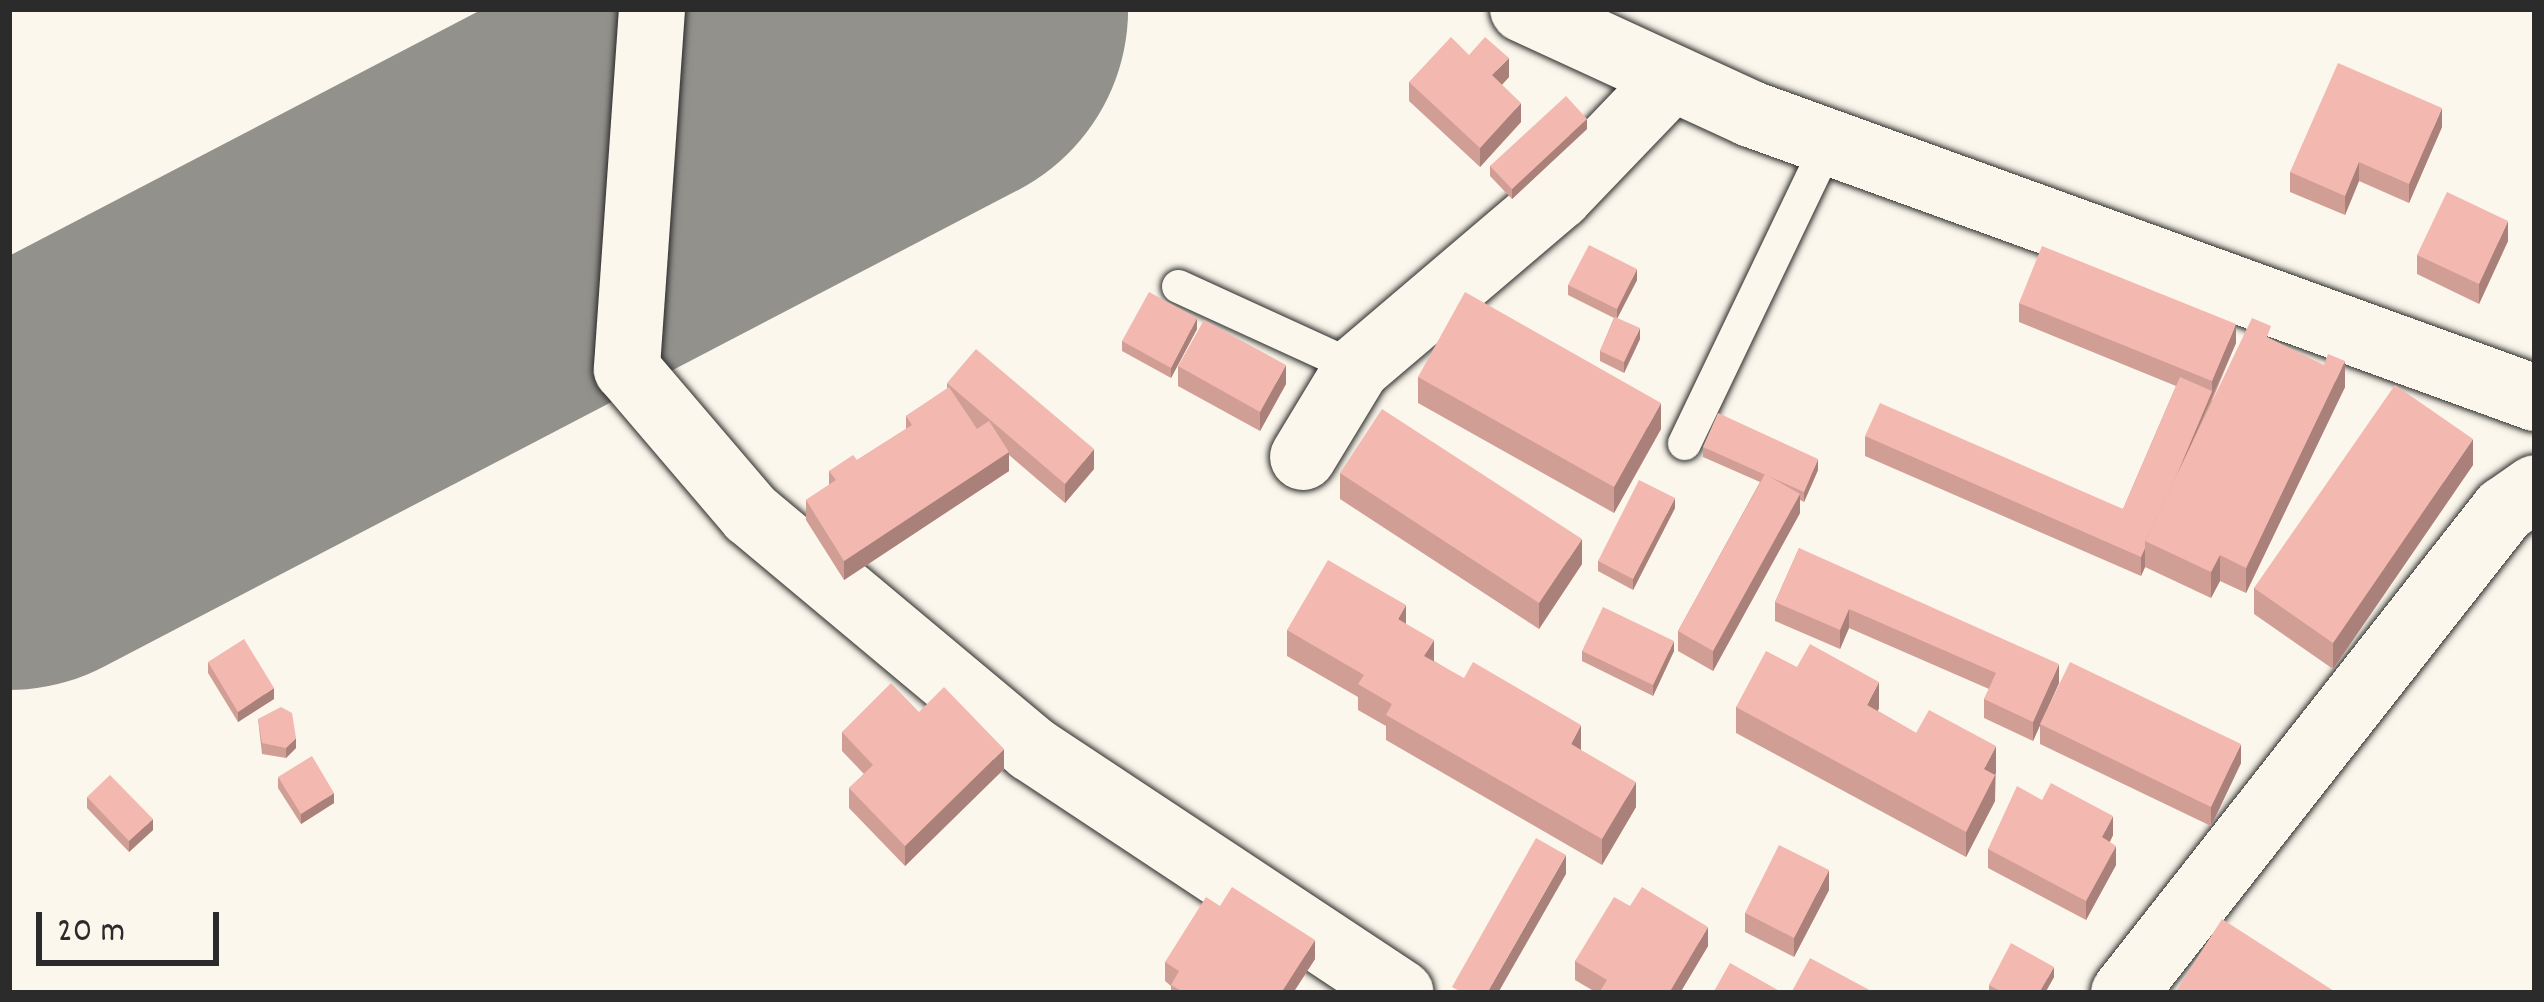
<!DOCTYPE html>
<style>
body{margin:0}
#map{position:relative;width:2544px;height:1002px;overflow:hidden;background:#fbf7ec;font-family:Dekko,sans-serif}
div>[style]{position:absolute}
.runway>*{height:408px;margin:-204px;padding:0 204px;transform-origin:204px;border-radius:204px;background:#93918c}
.roads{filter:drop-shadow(0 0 3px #2b2b2b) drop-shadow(0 0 3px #2b2b2b)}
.service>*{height:33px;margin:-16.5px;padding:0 16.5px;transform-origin:16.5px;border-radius:16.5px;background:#fbf7ec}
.minor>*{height:66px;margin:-33px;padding:0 33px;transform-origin:33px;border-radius:33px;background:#fbf7ec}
.wall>*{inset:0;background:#d19e96}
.shaded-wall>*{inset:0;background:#aa817a}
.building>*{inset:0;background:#f3b8af}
span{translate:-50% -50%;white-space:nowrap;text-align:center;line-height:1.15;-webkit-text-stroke:9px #fbf7ec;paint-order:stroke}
.frame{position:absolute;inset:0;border:12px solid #2b2b2b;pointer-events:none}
.scale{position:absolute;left:36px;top:912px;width:183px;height:54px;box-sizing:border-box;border:6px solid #2b2b2b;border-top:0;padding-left:15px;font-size:36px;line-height:42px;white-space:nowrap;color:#2b2b2b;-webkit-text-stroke:9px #fbf7ec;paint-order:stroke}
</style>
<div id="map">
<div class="runway">
<i style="left:9px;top:486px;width:1032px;rotate:-27.53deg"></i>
</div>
<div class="roads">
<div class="service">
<i style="left:1178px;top:286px;width:197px;rotate:24.6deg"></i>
<i style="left:1684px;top:443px;width:334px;rotate:-64.4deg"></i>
</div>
<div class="minor">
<i style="left:652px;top:9px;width:361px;rotate:94deg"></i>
<i style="left:627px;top:369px;width:191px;rotate:49.5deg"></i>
<i style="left:751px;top:514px;width:366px;rotate:39.9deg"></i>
<i style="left:1032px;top:749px;width:442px;rotate:33.5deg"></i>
<i style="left:1523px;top:9px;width:251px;rotate:24.7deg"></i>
<i style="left:1751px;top:114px;width:834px;rotate:19.91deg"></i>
<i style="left:1303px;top:457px;width:104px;rotate:-58.8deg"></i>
<i style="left:1357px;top:368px;width:265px;rotate:-40.4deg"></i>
<i style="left:1559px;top:196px;width:163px;rotate:-46.2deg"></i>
<i style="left:2124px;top:993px;width:615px;rotate:-51.81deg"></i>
<i style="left:2504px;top:510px;width:38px;rotate:-35deg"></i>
</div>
</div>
<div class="wall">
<i style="clip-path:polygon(1469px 55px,1509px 77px,1502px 85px,1521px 122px,1480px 167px,1409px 101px,1409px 82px)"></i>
<i style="clip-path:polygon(2442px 127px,2409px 203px,2359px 181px,2345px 215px,2290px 192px,2290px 172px)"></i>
<i style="clip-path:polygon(1587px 129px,1512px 199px,1490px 176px,1490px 166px)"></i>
<i style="clip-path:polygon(2508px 241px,2479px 304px,2417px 274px,2417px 255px)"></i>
<i style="clip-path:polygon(1637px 280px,1617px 318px,1640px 339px,1624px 373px,1600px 361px,1600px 351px,1614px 318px,1568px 295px,1568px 285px)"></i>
<i style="clip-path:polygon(2019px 303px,2236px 343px,2212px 401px,2271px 339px,2345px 387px,2246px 593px,2220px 581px,2211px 598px,2145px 567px,2141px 576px,1865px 456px,1865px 436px,2123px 509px,2176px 386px,2019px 322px)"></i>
<i style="clip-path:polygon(1197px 329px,1171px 378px,1122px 351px,1122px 341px)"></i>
<i style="clip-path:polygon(1178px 366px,1286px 384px,1260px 431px,1178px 386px)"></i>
<i style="clip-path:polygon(1418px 377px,1661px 429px,1614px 513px,1418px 403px)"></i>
<i style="clip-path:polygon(947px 383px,1094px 469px,1065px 503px,1009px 455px,1009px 471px,844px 580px,806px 520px,806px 500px,829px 485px,829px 471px,857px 460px,906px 429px,906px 416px,947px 389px)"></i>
<i style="clip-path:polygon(1703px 447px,1818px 470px,1804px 502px,1800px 500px,1800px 513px,1713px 671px,1678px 651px,1678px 631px,1760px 482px,1703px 457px)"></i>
<i style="clip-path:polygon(2473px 465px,2333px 669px,2254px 614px,2254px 588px)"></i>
<i style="clip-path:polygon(1340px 473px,1582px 564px,1539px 629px,1340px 499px)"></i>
<i style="clip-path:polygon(1675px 508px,1633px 590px,1598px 571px,1598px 561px)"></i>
<i style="clip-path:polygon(1799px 548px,2059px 683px,2033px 741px,1984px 718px,1984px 699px,1989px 689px,1849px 628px,1840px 649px,1775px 621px,1775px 602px)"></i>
<i style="clip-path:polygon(1406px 624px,1434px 661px,1581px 750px,1636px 807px,1602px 865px,1386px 740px,1386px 726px,1358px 710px,1358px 697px,1287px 656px,1287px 630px)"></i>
<i style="clip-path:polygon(1582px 651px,1674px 651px,1653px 696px,1582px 661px)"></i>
<i style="clip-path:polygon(208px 662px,274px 699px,238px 722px,208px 673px)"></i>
<i style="clip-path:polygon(1736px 707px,1879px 708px,1878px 711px,1916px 733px,1996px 772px,1995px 801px,1966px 857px,1736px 733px)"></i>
<i style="clip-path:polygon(919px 712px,1004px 769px,905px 866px,849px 808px,849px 788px,864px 774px,842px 751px,842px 732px)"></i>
<i style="clip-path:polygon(258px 719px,296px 748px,286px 758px,262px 754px)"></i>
<i style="clip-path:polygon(2040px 724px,2241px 763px,2211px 826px,2040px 744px)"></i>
<i style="clip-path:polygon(278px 777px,334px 803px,301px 824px,278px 788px)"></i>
<i style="clip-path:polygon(87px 797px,153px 830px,129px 852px,87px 808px)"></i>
<i style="clip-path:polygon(2042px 800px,2113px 835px,2110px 842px,2116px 865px,2086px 920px,1988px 868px,1988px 849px)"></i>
<i style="clip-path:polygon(1829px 890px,1794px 957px,1745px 932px,1745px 913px)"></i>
<i style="clip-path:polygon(1220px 906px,1315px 959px,1293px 993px,1171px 993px,1171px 986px,1165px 981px,1165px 962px)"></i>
<i style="clip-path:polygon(1630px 906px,1708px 946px,1680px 993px,1597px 993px,1575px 980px,1575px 961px)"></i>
<i style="clip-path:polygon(2054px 977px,2045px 993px,1989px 993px,1989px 985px)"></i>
</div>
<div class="shaded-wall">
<i style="clip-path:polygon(1509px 58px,1509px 77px,1492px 95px,1492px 75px)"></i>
<i style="clip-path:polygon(1521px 103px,1521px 122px,1480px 167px,1480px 148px)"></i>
<i style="clip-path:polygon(2442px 108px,2442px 127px,2409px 203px,2409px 184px)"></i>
<i style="clip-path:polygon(1587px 119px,1587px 129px,1512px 199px,1512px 189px)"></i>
<i style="clip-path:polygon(2359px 162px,2359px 181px,2345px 215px,2345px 196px)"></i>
<i style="clip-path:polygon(2508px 221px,2508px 241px,2479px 304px,2479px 284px)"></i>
<i style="clip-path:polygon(1637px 269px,1637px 280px,1617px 319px,1617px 309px)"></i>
<i style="clip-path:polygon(1197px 318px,1197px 329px,1171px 378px,1171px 368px)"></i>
<i style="clip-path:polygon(2236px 324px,2236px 343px,2148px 542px,2212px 392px,2212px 381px)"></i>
<i style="clip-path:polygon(1640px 328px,1640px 339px,1624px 373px,1624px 362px)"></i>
<i style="clip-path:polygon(2345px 361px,2345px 387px,2246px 593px,2246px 568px)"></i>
<i style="clip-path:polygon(1286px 365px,1286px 384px,1260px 431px,1260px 412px)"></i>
<i style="clip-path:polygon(1661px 403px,1661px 429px,1614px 513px,1614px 487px)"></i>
<i style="clip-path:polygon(2473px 439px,2473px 465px,2333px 669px,2333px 643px)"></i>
<i style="clip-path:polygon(1094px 449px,1094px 469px,1065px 503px,1065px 484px)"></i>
<i style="clip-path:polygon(1009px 452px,1009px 471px,844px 580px,844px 561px)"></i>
<i style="clip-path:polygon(1818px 459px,1818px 470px,1804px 502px,1804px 492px)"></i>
<i style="clip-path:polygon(1800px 494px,1800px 513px,1713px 671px,1713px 651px)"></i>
<i style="clip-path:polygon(1675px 498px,1675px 508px,1633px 590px,1633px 579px)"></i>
<i style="clip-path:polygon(1582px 539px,1582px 564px,1539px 629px,1539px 603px)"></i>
<i style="clip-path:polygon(2145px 548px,2145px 567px,2141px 576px,2141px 557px)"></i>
<i style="clip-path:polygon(2220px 555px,2220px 581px,2211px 598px,2211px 572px)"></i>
<i style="clip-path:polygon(1406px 605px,1406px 630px,1398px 619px)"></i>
<i style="clip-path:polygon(1849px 609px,1849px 628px,1840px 649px,1840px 630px)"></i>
<i style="clip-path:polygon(1434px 640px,1434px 666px,1424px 656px)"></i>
<i style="clip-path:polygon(1674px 641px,1674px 651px,1653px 696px,1653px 685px)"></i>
<i style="clip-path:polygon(2059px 664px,2059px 683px,2033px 741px,2033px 722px)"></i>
<i style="clip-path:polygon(1879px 682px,1879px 708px,1867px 731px,1867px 705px)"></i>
<i style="clip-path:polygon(274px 688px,274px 699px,238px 722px,238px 712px)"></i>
<i style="clip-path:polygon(1581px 725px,1581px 751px,1571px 744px)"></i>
<i style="clip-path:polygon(296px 738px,296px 748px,286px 758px,286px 748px)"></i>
<i style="clip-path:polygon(2241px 744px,2241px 763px,2211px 826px,2211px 807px)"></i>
<i style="clip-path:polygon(1996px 746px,1996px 772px,1984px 795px,1984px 769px)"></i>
<i style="clip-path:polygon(1004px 749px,1004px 769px,905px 866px,905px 846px)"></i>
<i style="clip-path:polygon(1995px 775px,1995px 801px,1966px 857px,1966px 832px)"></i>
<i style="clip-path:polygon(1636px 782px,1636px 807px,1602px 865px,1602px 839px)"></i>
<i style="clip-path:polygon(334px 793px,334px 803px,301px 824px,301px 814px)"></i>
<i style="clip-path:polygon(2113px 816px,2113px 835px,2102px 857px,2102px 837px)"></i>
<i style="clip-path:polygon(153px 819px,153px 830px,129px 852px,129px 841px)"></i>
<i style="clip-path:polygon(2116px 846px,2116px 865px,2086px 920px,2086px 901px)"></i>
<i style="clip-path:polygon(1566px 855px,1566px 874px,1498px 993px,1487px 993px)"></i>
<i style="clip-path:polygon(1829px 870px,1829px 890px,1794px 957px,1794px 938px)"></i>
<i style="clip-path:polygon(1708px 927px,1708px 946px,1680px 993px,1669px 993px)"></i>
<i style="clip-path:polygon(1315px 940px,1315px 959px,1293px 993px,1281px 993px)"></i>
<i style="clip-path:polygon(2054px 967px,2054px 977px,2045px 993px,2039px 993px)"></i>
</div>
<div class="building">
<i style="clip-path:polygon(1451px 37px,1469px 55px,1485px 37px,1509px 58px,1492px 75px,1521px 103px,1480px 148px,1409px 82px)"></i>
<i style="clip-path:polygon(2338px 63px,2442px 108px,2409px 184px,2359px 162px,2345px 196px,2290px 172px)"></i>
<i style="clip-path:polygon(1566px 96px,1587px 119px,1512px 189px,1490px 166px)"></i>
<i style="clip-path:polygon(2447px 192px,2508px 221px,2479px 284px,2417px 255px)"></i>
<i style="clip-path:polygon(1589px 245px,1637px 269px,1617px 309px,1568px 285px)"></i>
<i style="clip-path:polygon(2042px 246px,2236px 324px,2212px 381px,2019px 303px)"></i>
<i style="clip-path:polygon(1149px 292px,1197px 318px,1171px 368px,1122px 341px)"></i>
<i style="clip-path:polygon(1465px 292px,1661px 403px,1614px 487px,1418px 377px)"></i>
<i style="clip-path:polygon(1615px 317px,1640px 328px,1624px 362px,1600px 351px)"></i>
<i style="clip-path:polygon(2252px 318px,2271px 326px,2267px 337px,2324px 365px,2328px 354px,2345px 361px,2246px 568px,2220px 555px,2211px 572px,2145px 541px)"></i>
<i style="clip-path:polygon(1204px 320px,1286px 365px,1260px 412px,1178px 366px)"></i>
<i style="clip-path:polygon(976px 349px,1094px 449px,1065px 484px,947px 383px)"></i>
<i style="clip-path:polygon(2180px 377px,2212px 391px,2175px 479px,2145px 541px,2145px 548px,2141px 557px,1865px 436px,1880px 403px,2123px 509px)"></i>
<i style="clip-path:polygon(2395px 385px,2473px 439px,2333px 643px,2254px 588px)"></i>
<i style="clip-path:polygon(949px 387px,977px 429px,989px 421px,1009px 452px,844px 561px,806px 500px,836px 480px,829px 471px,853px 455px,857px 460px,912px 425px,906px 416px)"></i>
<i style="clip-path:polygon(1382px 409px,1582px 539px,1539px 603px,1340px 473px)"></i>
<i style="clip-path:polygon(1718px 413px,1818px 459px,1804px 492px,1703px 447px)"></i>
<i style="clip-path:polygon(1765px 474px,1800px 494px,1713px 651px,1678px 631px)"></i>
<i style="clip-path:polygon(1639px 480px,1675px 498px,1633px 579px,1598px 561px)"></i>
<i style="clip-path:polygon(1799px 548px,2059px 664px,2033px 722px,1984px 699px,1996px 673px,1849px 609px,1840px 630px,1775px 602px)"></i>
<i style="clip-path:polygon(1328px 560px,1406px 605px,1398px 619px,1434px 640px,1424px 656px,1464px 678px,1473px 662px,1581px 725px,1571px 744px,1636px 782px,1602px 839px,1386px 715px,1392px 704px,1358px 684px,1364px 675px,1287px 630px)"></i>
<i style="clip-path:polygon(1603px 607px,1674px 641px,1653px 685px,1582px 651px)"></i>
<i style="clip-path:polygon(244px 639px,274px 688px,238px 712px,208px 662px)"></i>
<i style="clip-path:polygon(1810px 644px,1879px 682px,1867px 705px,1916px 733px,1929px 710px,1996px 746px,1984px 769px,1995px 775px,1966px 832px,1736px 707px,1766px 651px,1797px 667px)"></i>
<i style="clip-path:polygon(2070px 662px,2241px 744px,2211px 807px,2040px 724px)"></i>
<i style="clip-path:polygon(891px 683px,919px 712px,944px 687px,1004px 749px,905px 846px,849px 788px,873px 765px,842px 732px)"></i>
<i style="clip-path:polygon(281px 707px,292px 713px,296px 738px,286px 748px,262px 743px,258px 719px)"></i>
<i style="clip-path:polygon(312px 756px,334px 793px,301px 814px,278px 777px)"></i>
<i style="clip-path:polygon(110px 775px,153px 819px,129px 841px,87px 797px)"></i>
<i style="clip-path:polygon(2051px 783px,2113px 816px,2102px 837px,2116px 846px,2086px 901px,1988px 849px,2017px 786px,2042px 800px)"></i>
<i style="clip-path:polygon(1536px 838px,1566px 855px,1487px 993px,1463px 993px,1452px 987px)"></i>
<i style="clip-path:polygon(1779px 845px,1829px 870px,1794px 938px,1745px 913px)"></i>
<i style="clip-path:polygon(1232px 887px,1315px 940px,1281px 993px,1185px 993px,1171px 985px,1179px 971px,1165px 962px,1206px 897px,1220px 906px)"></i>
<i style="clip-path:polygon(1642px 887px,1708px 927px,1669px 993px,1599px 993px,1607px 980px,1575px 961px,1614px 897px,1630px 906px)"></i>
<i style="clip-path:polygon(2222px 919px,2337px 993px,2179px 993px,2176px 991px)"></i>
<i style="clip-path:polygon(2011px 943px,2054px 967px,2039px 993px,2004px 993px,1989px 985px)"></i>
<i style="clip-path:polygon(1810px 958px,1875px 993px,1791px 993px)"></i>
<i style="clip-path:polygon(1730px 963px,1783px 993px,1713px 993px)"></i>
</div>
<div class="frame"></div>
<div class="scale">20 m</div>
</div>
